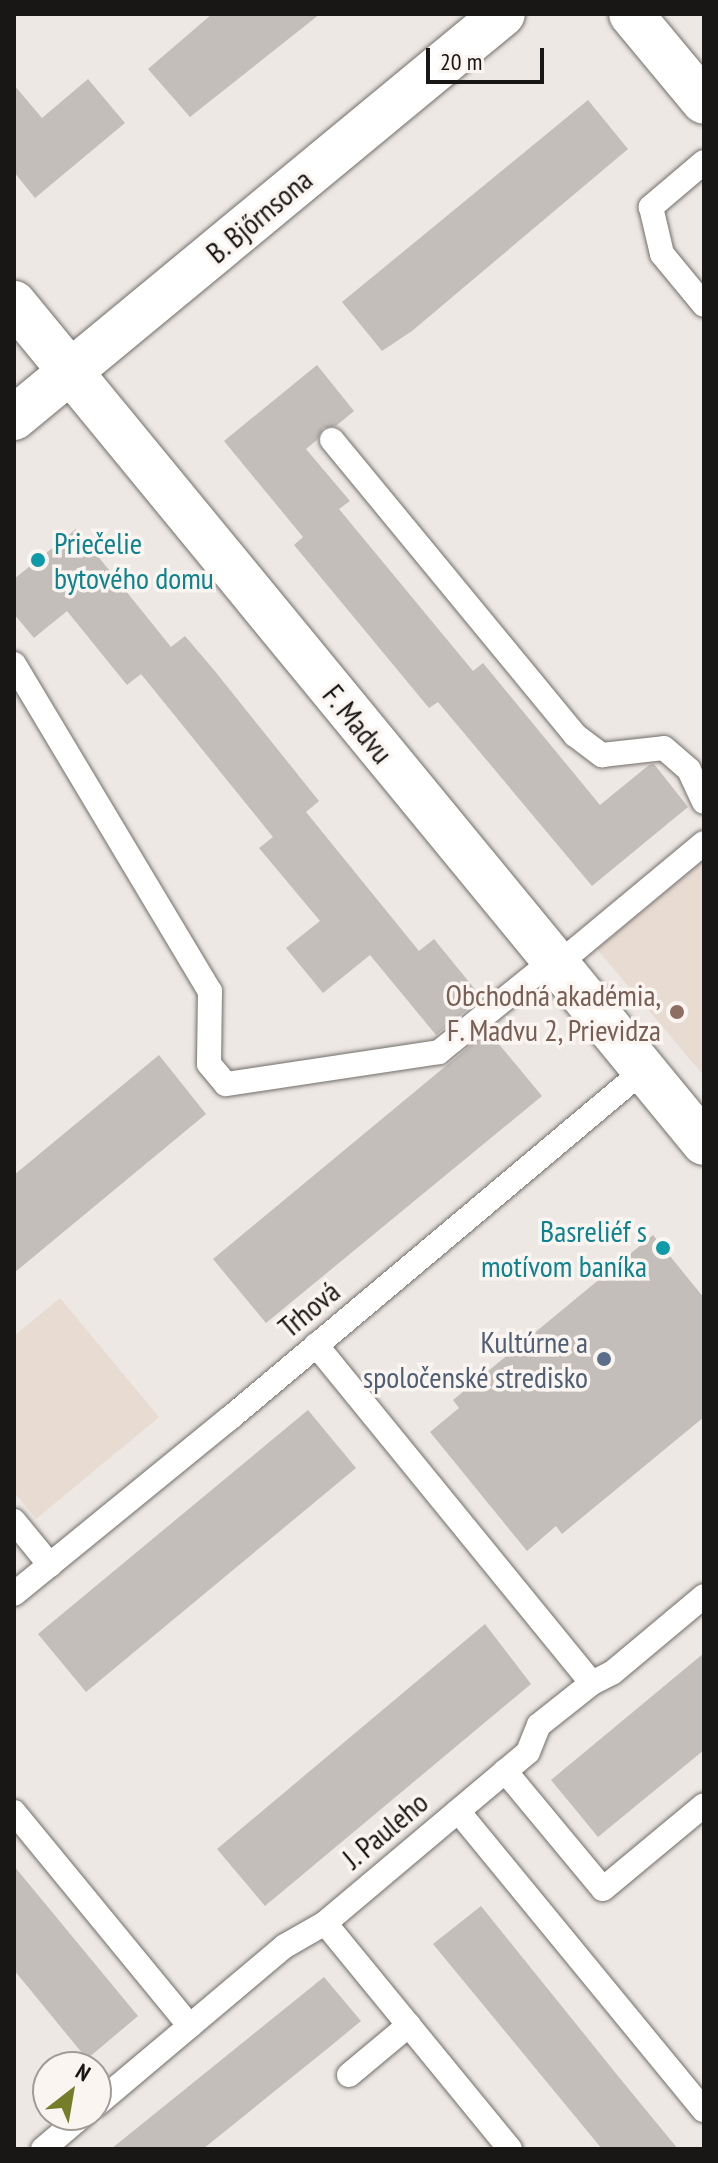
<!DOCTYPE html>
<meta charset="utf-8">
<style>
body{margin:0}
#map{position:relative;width:718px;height:2163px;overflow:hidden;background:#ede8e3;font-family:"PT Sans Narrow",sans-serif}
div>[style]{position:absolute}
.built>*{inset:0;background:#e8dbd2}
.building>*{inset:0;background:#c4beba}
.roads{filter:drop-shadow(0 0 2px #736e6b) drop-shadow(0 0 2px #736e6b)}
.service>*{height:24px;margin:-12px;padding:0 12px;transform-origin:12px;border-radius:12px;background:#fff}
.minor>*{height:44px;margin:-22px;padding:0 22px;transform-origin:22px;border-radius:22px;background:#fff}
.dots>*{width:22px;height:22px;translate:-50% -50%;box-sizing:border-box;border:4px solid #fbf5f1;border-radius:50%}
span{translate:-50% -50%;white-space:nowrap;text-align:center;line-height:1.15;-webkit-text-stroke:7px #fbf5f1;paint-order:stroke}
.street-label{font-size:30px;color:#191716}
.culture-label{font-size:30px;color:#0d838f}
.left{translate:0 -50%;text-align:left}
.right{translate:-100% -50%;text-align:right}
.education-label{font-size:30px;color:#785e54}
.service-label{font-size:30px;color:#4e5e75}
.frame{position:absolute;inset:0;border:16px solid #191716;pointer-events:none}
.north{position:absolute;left:32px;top:2051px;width:80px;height:80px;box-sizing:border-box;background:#fbf5f1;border:2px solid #a19c99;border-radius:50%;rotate:31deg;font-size:22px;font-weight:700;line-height:32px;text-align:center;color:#191716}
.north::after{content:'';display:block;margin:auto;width:28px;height:36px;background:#747e2a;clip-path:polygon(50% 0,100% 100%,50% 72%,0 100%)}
.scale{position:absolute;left:426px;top:48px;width:118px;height:36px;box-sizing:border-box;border:4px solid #191716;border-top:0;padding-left:10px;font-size:24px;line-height:28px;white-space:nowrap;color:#191716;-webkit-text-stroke:6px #fbf5f1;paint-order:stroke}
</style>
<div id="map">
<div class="built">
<i style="clip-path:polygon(704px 860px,704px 1076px,597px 949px)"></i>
<i style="clip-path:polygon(60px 1298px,159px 1417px,36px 1519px,14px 1492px,14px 1336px)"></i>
</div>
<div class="building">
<i style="clip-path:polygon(212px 14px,320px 14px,190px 117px,148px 69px)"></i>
<i style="clip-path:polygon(88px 79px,125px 123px,35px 198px,14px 172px,14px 85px,42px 118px)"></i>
<i style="clip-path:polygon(588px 100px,628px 149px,412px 331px,382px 351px,342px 302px)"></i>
<i style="clip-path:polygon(317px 365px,354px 411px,336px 426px,323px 428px,317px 440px,306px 449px,350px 501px,339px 509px,473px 671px,483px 663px,600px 805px,649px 765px,654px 764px,688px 807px,592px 886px,438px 702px,429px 708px,294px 545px,303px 537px,224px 441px)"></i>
<i style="clip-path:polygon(76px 529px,171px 647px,185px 636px,214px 670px,319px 801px,306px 812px,419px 951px,434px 939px,478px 993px,466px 1003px,469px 1008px,436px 1035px,370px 955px,323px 993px,286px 948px,320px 921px,259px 848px,273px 837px,201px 748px,141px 674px,127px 685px,67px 611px,34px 638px,14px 614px,14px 579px)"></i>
<i style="clip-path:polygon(488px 1031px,542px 1096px,266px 1323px,213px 1259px)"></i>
<i style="clip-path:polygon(159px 1055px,206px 1114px,14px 1273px,14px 1175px)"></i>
<i style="clip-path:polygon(653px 1235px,704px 1298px,704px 1417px,562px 1534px,556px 1526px,527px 1551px,430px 1432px,459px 1408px,453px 1400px)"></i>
<i style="clip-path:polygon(308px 1410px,356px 1468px,86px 1692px,38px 1634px)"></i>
<i style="clip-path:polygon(485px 1624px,531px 1684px,265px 1906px,217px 1849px)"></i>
<i style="clip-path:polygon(704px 1653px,704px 1750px,598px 1837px,551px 1780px)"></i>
<i style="clip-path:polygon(14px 1866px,138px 2016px,87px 2059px,14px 1970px)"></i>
<i style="clip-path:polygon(481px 1906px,618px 2076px,678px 2149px,602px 2149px,433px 1944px)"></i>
<i style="clip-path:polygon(324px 1977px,361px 2021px,327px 2049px,203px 2149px,111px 2149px)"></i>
</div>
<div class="roads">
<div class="service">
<i style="left:704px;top:162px;width:70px;rotate:139.7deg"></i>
<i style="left:651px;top:207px;width:48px;rotate:76.8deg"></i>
<i style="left:662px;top:254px;width:66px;rotate:50.5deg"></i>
<i style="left:332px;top:440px;width:382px;rotate:50.5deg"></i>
<i style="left:575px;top:735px;width:34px;rotate:37deg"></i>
<i style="left:602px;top:755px;width:62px;rotate:-6.4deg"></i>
<i style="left:664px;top:748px;width:33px;rotate:41deg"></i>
<i style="left:689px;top:770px;width:35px;rotate:65deg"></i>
<i style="left:14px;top:664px;width:381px;rotate:59.1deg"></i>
<i style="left:210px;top:991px;width:73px;rotate:90.8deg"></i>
<i style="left:209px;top:1064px;width:26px;rotate:50deg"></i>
<i style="left:226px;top:1084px;width:215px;rotate:-8.5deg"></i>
<i style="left:439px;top:1052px;width:146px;rotate:-38.9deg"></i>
<i style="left:557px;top:965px;width:191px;rotate:-39.7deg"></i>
<i style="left:316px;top:1345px;width:436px;rotate:50.8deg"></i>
<i style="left:14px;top:1521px;width:57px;rotate:50.7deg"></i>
<i style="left:14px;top:1594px;width:279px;rotate:-39.2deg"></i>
<i style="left:230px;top:1418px;width:541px;rotate:-40.05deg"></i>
<i style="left:505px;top:1771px;width:153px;rotate:50.3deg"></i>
<i style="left:603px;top:1889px;width:131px;rotate:-39.7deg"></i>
<i style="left:458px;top:1811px;width:387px;rotate:50.6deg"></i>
<i style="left:14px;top:1812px;width:277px;rotate:50.6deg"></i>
<i style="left:325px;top:1923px;width:292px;rotate:50.7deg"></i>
<i style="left:349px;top:2075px;width:78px;rotate:-39.8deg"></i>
<i style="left:96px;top:2105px;width:247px;rotate:-40.1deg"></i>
<i style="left:285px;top:1946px;width:46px;rotate:-29.9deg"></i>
<i style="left:325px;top:1923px;width:265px;rotate:-40.1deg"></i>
<i style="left:528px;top:1752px;width:29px;rotate:-68deg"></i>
<i style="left:539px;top:1725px;width:68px;rotate:-38.4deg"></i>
<i style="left:592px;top:1683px;width:22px;rotate:-27deg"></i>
<i style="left:612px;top:1673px;width:120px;rotate:-39.9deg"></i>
<i style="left:43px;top:2149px;width:52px;rotate:-40.4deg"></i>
</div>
<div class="minor">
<i style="left:631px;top:14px;width:114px;rotate:50.3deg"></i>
<i style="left:14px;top:303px;width:1087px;rotate:50.6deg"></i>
<i style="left:14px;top:418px;width:634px;rotate:-39.56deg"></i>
</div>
</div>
<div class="dots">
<i style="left:38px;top:560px;background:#0f9aa8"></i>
<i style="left:677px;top:1012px;background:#8d6e63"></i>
<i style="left:663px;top:1248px;background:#0f9aa8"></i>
<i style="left:604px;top:1359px;background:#5c6f8a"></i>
</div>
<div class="street-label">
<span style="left:259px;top:216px;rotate:-40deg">B. Bjőrnsona</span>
<span style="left:358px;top:724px;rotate:51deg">F. Madvu</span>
<span style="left:309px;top:1309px;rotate:-40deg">Trhová</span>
<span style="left:385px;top:1830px;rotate:-40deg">J. Pauleho</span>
</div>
<div class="culture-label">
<span class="left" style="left:54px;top:560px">Priečelie<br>bytového domu</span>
<span class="right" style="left:647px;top:1248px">Basreliéf s<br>motívom baníka</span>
</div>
<div class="education-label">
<span class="right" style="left:661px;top:1012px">Obchodná akadémia,<br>F. Madvu 2, Prievidza</span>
</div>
<div class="service-label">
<span class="right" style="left:588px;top:1359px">Kultúrne a<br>spoločenské stredisko</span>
</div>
<div class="frame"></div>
<div class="north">N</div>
<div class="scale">20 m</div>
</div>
